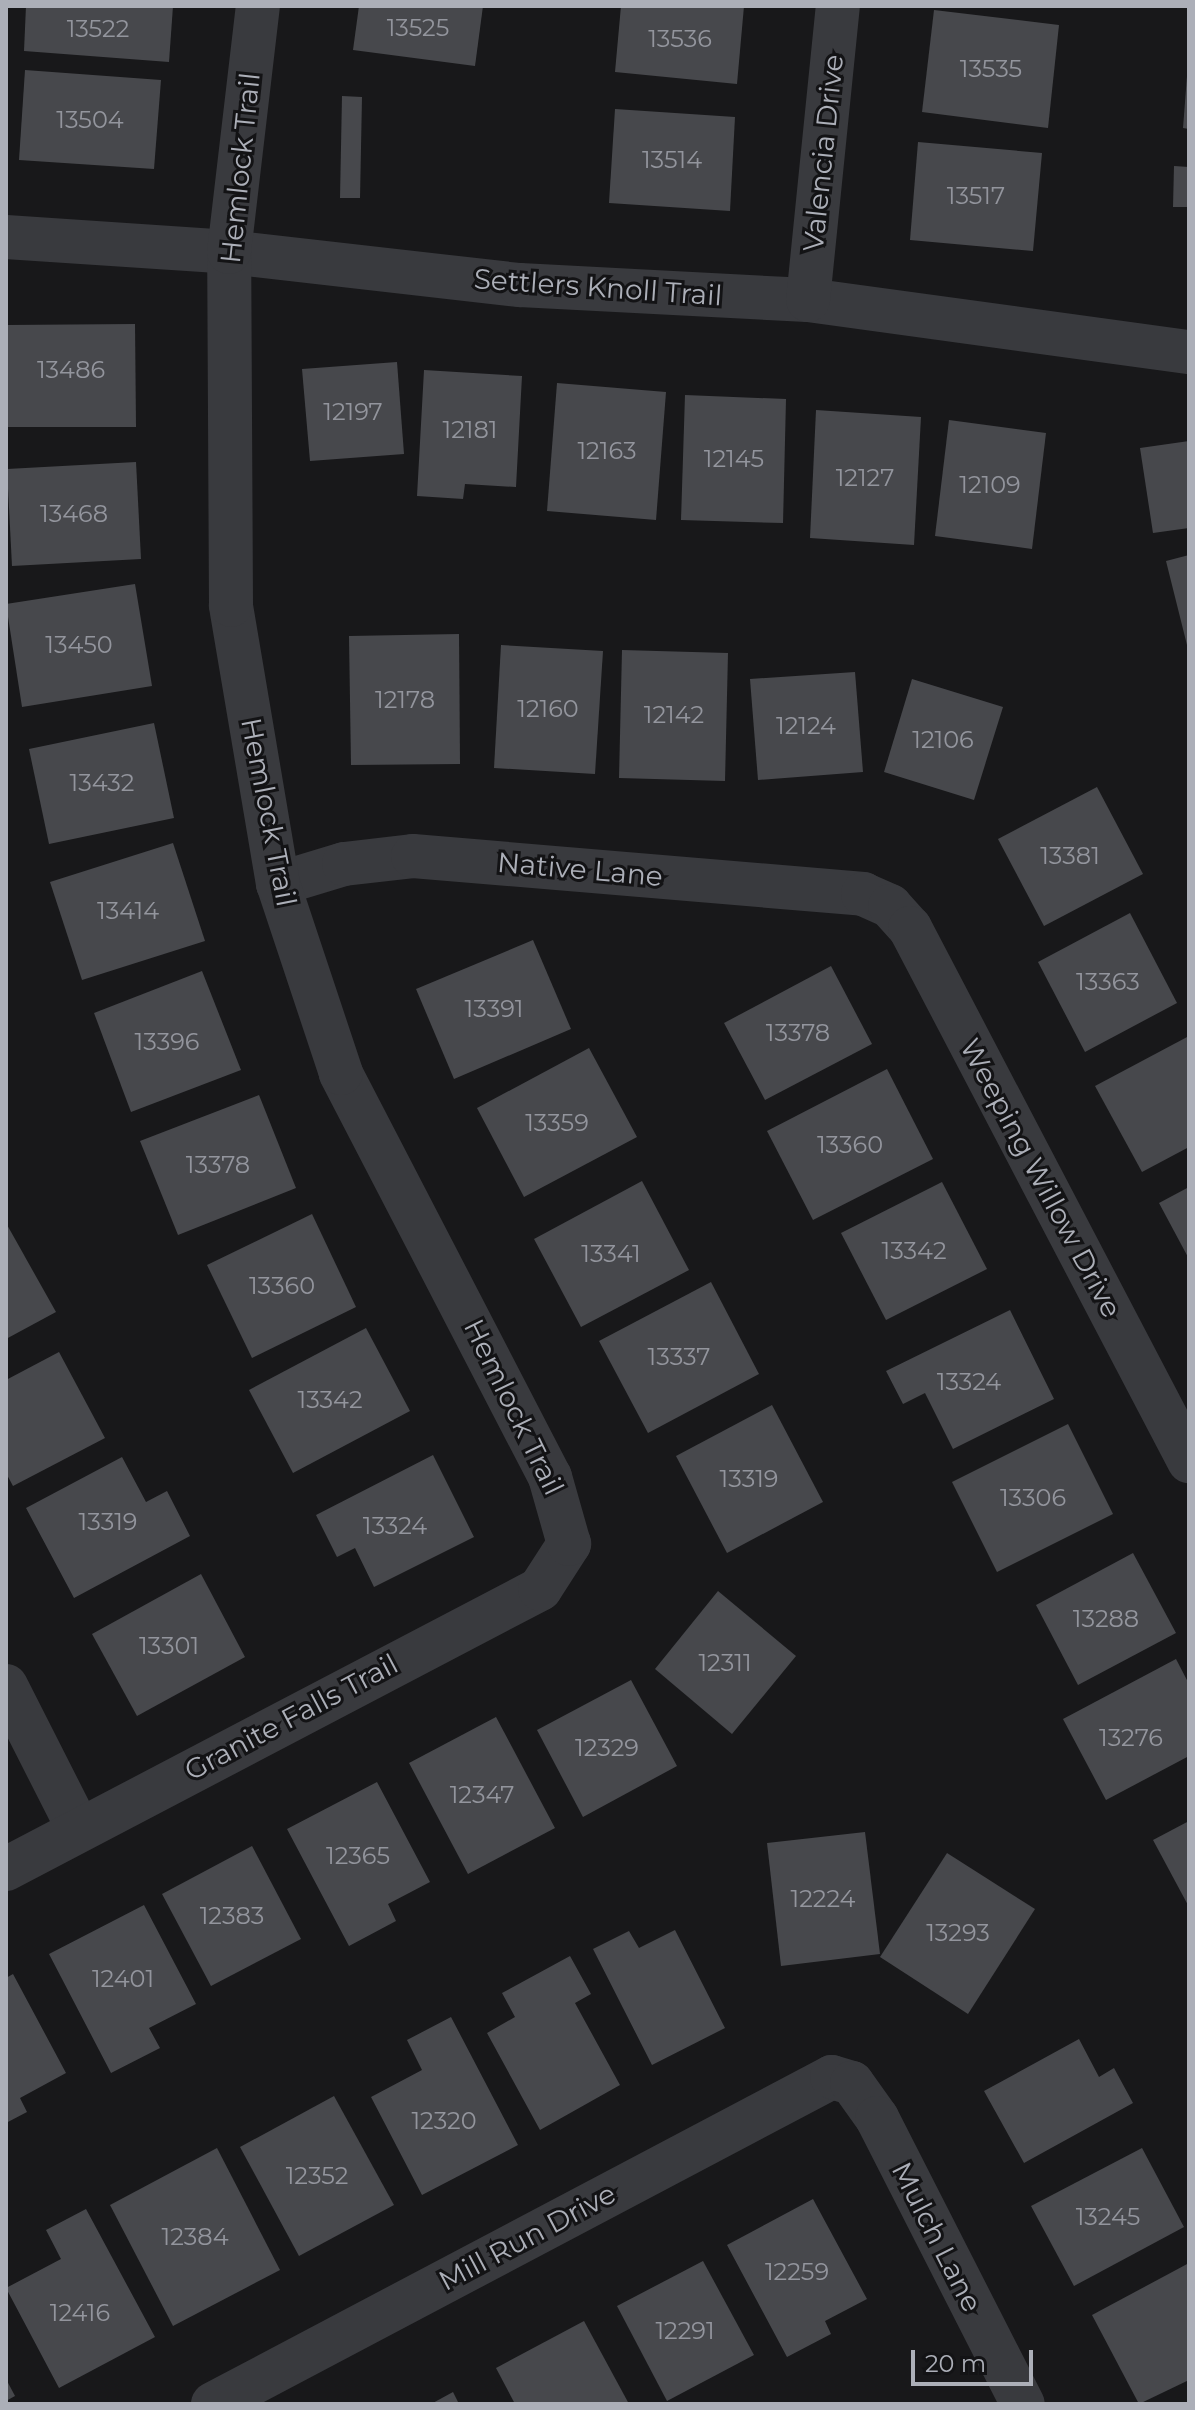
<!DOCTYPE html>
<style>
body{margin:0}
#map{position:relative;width:1195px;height:2410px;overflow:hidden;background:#18181a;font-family:Montserrat,sans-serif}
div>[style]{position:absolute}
.building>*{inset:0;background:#47484c}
.street>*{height:44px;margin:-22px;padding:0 22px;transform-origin:22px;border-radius:22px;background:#393a3e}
span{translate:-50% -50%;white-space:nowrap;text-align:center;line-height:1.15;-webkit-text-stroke:6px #131315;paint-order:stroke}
.number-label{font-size:24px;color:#93959d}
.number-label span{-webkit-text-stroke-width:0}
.street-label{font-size:28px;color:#acafb8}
.frame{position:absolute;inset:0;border:8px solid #acafb8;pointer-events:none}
.scale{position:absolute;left:911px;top:2350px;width:122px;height:36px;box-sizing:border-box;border:4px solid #acafb8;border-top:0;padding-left:10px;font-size:24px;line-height:28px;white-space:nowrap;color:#acafb8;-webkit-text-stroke:6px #131315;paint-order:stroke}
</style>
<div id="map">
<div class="building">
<i style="clip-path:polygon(26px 6px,173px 6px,169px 62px,24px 51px)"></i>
<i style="clip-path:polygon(359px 6px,483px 6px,475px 66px,353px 50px)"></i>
<i style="clip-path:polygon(621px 6px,744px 6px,737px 84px,615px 72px)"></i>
<i style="clip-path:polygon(934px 10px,1059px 25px,1048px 128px,922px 112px)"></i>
<i style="clip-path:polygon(25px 70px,161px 80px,154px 169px,19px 160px)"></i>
<i style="clip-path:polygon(1187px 76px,1189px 76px,1189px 129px,1183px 128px)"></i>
<i style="clip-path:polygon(342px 96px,362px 97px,360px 198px,340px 198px)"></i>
<i style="clip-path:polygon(615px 109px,735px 117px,730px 211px,609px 203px)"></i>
<i style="clip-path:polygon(918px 142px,1042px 153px,1033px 251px,910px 240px)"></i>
<i style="clip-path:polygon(1174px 166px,1189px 167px,1189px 207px,1173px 207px)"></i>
<i style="clip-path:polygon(135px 324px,136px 427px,6px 427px,6px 325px)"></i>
<i style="clip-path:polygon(397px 362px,404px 454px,310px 461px,302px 369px)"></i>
<i style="clip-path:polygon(424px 370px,522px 376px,516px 487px,465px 484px,463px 499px,417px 496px)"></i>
<i style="clip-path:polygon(557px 383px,666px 392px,656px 520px,547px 511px)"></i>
<i style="clip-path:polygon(685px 395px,786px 399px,783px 523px,681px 520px)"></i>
<i style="clip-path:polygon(816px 410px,921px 417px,914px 545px,810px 538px)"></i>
<i style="clip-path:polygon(949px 420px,1046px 433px,1032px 549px,935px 536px)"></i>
<i style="clip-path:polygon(1189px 441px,1189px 528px,1153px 533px,1140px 448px)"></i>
<i style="clip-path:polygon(136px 462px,141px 559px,12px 566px,7px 469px)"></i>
<i style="clip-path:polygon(1189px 555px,1189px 649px,1188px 649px,1166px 561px)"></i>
<i style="clip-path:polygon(135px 584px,152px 686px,22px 707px,6px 604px)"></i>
<i style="clip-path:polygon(459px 634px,460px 764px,351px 765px,349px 636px)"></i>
<i style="clip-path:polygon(501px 645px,603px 651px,595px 774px,494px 768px)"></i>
<i style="clip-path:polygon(622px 650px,728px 653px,725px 781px,619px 778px)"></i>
<i style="clip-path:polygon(855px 672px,863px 772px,758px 780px,750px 679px)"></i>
<i style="clip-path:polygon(912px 679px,1003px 707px,974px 800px,884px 772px)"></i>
<i style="clip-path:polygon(154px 723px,174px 818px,49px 844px,29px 749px)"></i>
<i style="clip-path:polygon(1097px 787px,1143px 874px,1044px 926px,998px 839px)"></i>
<i style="clip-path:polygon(173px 843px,205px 941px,82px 980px,50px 882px)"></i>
<i style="clip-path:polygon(1130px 913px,1177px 1003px,1085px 1052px,1038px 962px)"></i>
<i style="clip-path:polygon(533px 940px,571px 1029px,454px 1079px,416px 989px)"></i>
<i style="clip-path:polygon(831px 966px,872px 1044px,765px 1100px,724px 1023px)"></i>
<i style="clip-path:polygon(202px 971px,241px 1070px,131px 1112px,94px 1013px)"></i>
<i style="clip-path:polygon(1189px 1036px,1189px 1147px,1142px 1172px,1095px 1086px)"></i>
<i style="clip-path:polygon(589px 1048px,637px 1137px,524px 1197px,477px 1108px)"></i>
<i style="clip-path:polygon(887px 1069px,933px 1159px,813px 1220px,767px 1131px)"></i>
<i style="clip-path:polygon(259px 1095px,296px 1188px,178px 1235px,140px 1141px)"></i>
<i style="clip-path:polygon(642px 1181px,689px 1270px,581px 1327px,534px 1239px)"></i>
<i style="clip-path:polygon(942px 1182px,987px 1269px,886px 1320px,841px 1233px)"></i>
<i style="clip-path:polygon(1189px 1187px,1189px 1259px,1159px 1203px)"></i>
<i style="clip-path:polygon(312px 1214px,356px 1307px,252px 1358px,207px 1265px)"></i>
<i style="clip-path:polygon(6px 1223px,56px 1312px,6px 1339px)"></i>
<i style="clip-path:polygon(711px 1282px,759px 1374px,648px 1433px,599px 1341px)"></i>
<i style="clip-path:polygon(1010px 1310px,1054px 1399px,953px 1449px,925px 1393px,903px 1404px,886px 1371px)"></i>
<i style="clip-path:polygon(366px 1328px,410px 1411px,293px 1473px,249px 1390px)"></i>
<i style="clip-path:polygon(59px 1352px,105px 1438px,13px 1486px,6px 1473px,6px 1380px)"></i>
<i style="clip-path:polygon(772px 1405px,823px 1502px,727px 1553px,676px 1456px)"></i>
<i style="clip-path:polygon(1068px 1424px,1113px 1514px,997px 1572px,952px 1482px)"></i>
<i style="clip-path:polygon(433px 1455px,474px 1537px,374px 1587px,355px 1548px,337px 1557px,316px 1515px)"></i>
<i style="clip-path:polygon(122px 1457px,146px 1502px,167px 1491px,190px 1536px,74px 1598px,26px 1508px)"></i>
<i style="clip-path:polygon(1133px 1553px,1176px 1633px,1078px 1685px,1036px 1605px)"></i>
<i style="clip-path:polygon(201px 1574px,245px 1657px,137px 1716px,92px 1634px)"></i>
<i style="clip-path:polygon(718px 1591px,796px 1656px,732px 1734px,655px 1669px)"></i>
<i style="clip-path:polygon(1176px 1659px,1189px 1684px,1189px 1756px,1106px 1800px,1063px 1719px)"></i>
<i style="clip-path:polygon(631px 1680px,677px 1766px,583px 1817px,537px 1730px)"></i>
<i style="clip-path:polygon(496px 1717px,555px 1828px,468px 1874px,409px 1763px)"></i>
<i style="clip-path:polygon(377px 1782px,430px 1882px,388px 1904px,396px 1921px,349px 1946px,287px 1829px)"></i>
<i style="clip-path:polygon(1189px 1821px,1189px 1907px,1153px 1840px)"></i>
<i style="clip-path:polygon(865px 1832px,880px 1954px,781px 1966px,767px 1843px)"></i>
<i style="clip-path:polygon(252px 1846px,301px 1939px,211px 1986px,162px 1894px)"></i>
<i style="clip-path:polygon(947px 1853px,1035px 1909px,968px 2014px,880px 1957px)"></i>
<i style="clip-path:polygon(144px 1905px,196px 2004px,149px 2028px,160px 2048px,111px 2073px,49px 1954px)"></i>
<i style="clip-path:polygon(675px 1930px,725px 2028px,652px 2065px,593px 1949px,629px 1931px,639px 1948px)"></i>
<i style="clip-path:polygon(570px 1956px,591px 1994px,575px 2003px,620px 2085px,540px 2130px,487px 2033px,515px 2017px,502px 1993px)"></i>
<i style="clip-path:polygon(13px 1974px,66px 2073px,20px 2098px,27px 2112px,6px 2123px,6px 1978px)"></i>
<i style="clip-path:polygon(451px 2017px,518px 2145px,422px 2195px,371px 2097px,422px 2070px,407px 2040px)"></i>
<i style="clip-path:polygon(1079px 2039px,1099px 2077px,1114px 2068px,1133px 2103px,1024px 2163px,984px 2091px)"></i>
<i style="clip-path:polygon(334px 2096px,394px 2205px,299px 2256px,240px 2147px)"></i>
<i style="clip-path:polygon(217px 2148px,280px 2270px,173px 2326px,110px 2205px)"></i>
<i style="clip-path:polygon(1142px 2148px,1184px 2227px,1074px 2286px,1031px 2206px)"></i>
<i style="clip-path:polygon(813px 2199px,867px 2299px,825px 2321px,831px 2334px,787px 2357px,727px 2245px)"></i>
<i style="clip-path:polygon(86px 2209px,155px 2337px,59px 2388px,6px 2288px,61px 2259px,46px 2230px)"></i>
<i style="clip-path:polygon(703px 2261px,754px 2355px,667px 2401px,617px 2306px)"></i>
<i style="clip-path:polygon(1189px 2263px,1189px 2380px,1139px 2404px,1092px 2315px)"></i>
<i style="clip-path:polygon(584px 2321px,629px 2404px,515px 2404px,496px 2368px)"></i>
<i style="clip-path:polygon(6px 2379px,15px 2396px,6px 2401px)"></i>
<i style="clip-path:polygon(453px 2392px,459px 2404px,431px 2404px)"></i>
</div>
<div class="street">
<i style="left:6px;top:237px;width:224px;rotate:3.8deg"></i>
<i style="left:229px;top:252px;width:293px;rotate:6.5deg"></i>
<i style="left:520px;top:285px;width:288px;rotate:3deg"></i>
<i style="left:808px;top:300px;width:385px;rotate:7.8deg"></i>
<i style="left:808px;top:300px;width:296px;rotate:-84.2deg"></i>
<i style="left:278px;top:884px;width:69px;rotate:-16.9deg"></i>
<i style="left:344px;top:864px;width:69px;rotate:-6.6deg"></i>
<i style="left:413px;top:856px;width:452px;rotate:4.8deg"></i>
<i style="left:863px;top:894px;width:30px;rotate:24deg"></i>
<i style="left:890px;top:906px;width:30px;rotate:48deg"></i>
<i style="left:910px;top:928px;width:602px;rotate:62.37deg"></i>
<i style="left:6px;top:1686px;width:161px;rotate:63.1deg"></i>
<i style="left:6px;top:1869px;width:603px;rotate:-27.67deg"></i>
<i style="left:540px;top:1589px;width:54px;rotate:-57.2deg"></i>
<i style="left:569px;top:1544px;width:70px;rotate:-105.8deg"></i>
<i style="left:550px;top:1477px;width:455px;rotate:-117.4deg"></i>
<i style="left:341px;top:1073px;width:199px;rotate:-108.4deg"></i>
<i style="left:278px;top:884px;width:283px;rotate:-99.6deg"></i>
<i style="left:231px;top:605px;width:353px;rotate:-90.3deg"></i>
<i style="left:229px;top:252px;width:248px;rotate:-83.3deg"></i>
<i style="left:213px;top:2404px;width:700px;rotate:-27.85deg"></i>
<i style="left:832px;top:2077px;width:21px;rotate:17deg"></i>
<i style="left:852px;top:2083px;width:43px;rotate:54.5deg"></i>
<i style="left:877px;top:2118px;width:321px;rotate:63deg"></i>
</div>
<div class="number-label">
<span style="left:418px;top:28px">13525</span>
<span style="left:98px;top:29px">13522</span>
<span style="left:680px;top:39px">13536</span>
<span style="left:991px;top:69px">13535</span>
<span style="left:90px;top:120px">13504</span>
<span style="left:672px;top:160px">13514</span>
<span style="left:976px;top:196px">13517</span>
<span style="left:71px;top:370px">13486</span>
<span style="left:353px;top:412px">12197</span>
<span style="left:470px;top:430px">12181</span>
<span style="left:607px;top:451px">12163</span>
<span style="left:734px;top:459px">12145</span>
<span style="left:865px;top:478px">12127</span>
<span style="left:990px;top:485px">12109</span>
<span style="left:74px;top:514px">13468</span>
<span style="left:79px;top:645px">13450</span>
<span style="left:405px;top:700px">12178</span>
<span style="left:548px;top:709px">12160</span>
<span style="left:674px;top:715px">12142</span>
<span style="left:806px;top:726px">12124</span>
<span style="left:943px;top:740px">12106</span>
<span style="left:102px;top:783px">13432</span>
<span style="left:1070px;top:856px">13381</span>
<span style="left:128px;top:911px">13414</span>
<span style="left:1108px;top:982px">13363</span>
<span style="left:494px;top:1009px">13391</span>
<span style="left:798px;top:1033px">13378</span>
<span style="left:167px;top:1042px">13396</span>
<span style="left:557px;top:1123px">13359</span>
<span style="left:850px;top:1145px">13360</span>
<span style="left:218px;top:1165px">13378</span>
<span style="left:914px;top:1251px">13342</span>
<span style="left:611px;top:1254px">13341</span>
<span style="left:282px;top:1286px">13360</span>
<span style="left:679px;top:1357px">13337</span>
<span style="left:969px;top:1382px">13324</span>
<span style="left:330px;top:1400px">13342</span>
<span style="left:749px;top:1479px">13319</span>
<span style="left:1033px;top:1498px">13306</span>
<span style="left:108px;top:1522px">13319</span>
<span style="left:395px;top:1526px">13324</span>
<span style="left:1106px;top:1619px">13288</span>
<span style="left:169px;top:1646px">13301</span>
<span style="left:725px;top:1663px">12311</span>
<span style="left:1131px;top:1738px">13276</span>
<span style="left:607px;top:1748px">12329</span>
<span style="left:482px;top:1795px">12347</span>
<span style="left:358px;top:1856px">12365</span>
<span style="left:823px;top:1899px">12224</span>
<span style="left:232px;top:1916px">12383</span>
<span style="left:958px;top:1933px">13293</span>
<span style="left:123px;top:1979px">12401</span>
<span style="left:444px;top:2121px">12320</span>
<span style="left:317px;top:2176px">12352</span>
<span style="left:1108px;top:2217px">13245</span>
<span style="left:195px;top:2237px">12384</span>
<span style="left:797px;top:2272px">12259</span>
<span style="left:80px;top:2313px">12416</span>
<span style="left:685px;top:2331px">12291</span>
</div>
<div class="street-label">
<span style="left:823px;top:153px;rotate:-84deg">Valencia Drive</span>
<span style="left:240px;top:168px;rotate:-84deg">Hemlock Trail</span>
<span style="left:598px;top:287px;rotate:4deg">Settlers Knoll Trail</span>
<span style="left:269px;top:812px;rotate:79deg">Hemlock Trail</span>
<span style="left:580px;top:869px;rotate:5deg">Native Lane</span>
<span style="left:1041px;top:1178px;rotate:62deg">Weeping Willow Drive</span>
<span style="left:514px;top:1407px;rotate:64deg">Hemlock Trail</span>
<span style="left:291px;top:1717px;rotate:-28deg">Granite Falls Trail</span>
<span style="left:527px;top:2237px;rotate:-28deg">Mill Run Drive</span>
<span style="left:937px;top:2237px;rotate:63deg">Mulch Lane</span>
</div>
<div class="frame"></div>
<div class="scale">20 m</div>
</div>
